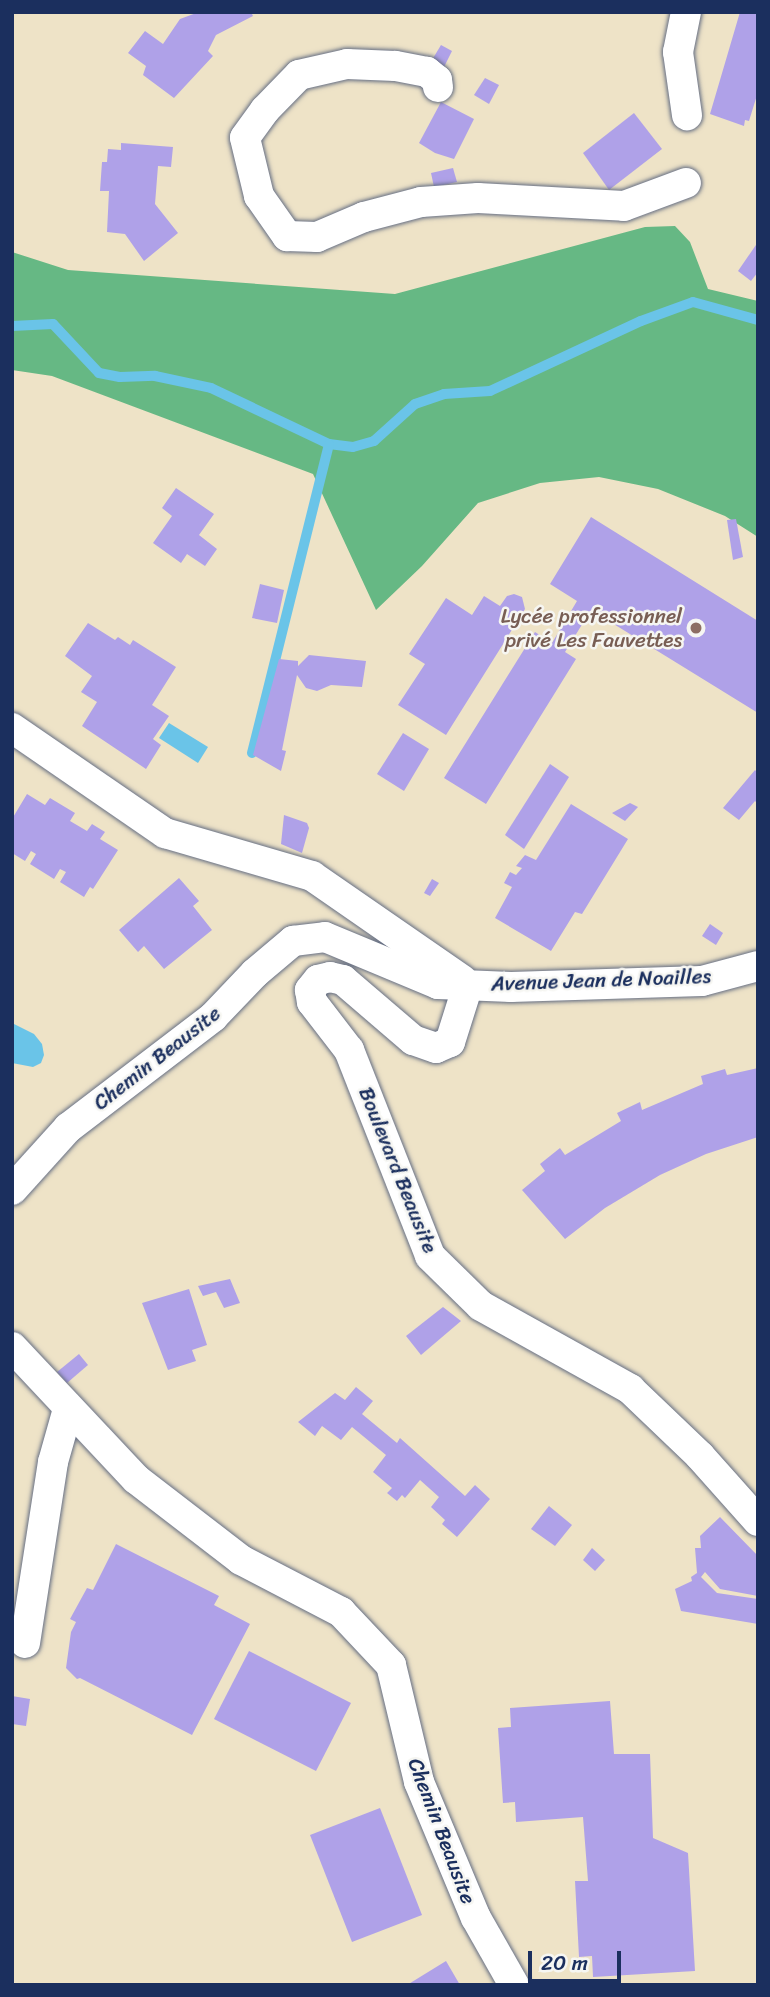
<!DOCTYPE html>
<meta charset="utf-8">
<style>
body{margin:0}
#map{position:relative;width:770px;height:1997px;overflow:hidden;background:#eee3c7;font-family:Sriracha,sans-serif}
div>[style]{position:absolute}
.forest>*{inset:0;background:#66b884}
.water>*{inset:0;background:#6ac4e8}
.stream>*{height:10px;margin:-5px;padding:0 5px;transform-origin:5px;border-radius:5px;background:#6ac4e8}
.building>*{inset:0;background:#afa1e8}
.roads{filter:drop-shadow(0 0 2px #656e83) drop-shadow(0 0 2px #656e83)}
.minor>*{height:30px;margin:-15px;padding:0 15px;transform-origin:15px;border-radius:15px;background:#fff}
.dots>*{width:19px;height:19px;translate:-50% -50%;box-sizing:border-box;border:4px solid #f6f6f2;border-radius:50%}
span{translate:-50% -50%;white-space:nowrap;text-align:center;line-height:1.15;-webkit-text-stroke:5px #f6f6f2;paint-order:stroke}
.education-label{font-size:21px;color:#785e54}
.right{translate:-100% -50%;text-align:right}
.street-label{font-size:21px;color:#1b2f5e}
.frame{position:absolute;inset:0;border:14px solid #1b2f5e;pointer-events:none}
.scale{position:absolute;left:528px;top:1951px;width:93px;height:32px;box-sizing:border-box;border:4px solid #1b2f5e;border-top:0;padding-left:9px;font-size:21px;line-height:24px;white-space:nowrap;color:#1b2f5e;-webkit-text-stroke:5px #f6f6f2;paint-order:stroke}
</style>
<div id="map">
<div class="forest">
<i style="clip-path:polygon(675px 226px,690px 242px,708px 289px,758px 301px,758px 537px,725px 516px,658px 489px,599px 477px,540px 483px,478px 503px,422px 566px,376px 610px,313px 474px,52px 376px,12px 370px,12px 252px,68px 270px,395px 294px,645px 227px)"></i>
</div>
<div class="water">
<i style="clip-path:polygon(169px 723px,208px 747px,198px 763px,159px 738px)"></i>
<i style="clip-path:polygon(12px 1023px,34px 1034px,42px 1044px,44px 1055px,41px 1063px,33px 1067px,12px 1063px)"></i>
</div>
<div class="stream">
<i style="left:12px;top:326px;width:41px;rotate:-2.8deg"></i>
<i style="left:53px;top:324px;width:67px;rotate:46.8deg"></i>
<i style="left:99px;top:373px;width:21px;rotate:11deg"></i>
<i style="left:120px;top:377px;width:35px;rotate:-2deg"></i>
<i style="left:155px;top:376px;width:57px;rotate:12.1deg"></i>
<i style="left:211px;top:388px;width:131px;rotate:25.4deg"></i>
<i style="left:329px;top:444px;width:24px;rotate:7deg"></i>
<i style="left:353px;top:447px;width:22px;rotate:-16deg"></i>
<i style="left:374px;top:441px;width:55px;rotate:-42.1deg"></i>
<i style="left:415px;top:404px;width:31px;rotate:-19deg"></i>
<i style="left:444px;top:394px;width:46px;rotate:-3.7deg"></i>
<i style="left:490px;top:391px;width:166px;rotate:-24.9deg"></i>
<i style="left:641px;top:321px;width:55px;rotate:-20.1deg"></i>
<i style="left:693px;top:302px;width:67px;rotate:15.5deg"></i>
<i style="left:252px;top:753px;width:318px;rotate:-76deg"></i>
</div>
<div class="building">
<i style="clip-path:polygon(199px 12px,251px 12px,253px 16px,216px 35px,208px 51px,213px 56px,174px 98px,143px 75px,146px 66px,128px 53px,145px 31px,163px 44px,180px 19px)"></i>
<i style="clip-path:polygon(740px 12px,758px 12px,758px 92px,749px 121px,745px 120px,744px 126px,710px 114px)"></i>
<i style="clip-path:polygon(441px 45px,452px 51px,444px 67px,432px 60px)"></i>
<i style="clip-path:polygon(485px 78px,499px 85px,489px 104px,474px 95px)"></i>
<i style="clip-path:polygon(441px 102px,474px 119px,454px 159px,435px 153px,419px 143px)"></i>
<i style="clip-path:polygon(634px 113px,662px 149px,609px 190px,583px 153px)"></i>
<i style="clip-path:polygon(121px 143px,173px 147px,171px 167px,158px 166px,155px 204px,178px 233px,144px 261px,125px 234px,107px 232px,109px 191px,100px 191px,102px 162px,107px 162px,108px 149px,121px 150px)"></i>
<i style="clip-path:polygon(453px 168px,457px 182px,434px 187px,431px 173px)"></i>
<i style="clip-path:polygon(758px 242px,758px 272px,751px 281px,738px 271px)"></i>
<i style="clip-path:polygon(176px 488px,214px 514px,199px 535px,217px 549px,205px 566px,187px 554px,181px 563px,153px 543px,172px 516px,162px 508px)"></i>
<i style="clip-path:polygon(591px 517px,758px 621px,758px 713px,591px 610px,565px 652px,576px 659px,486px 804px,444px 778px,535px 632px,552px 643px,577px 601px,550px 584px)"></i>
<i style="clip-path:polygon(736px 519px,743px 557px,733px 560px,727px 520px)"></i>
<i style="clip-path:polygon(260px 584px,284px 590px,277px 623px,252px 618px)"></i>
<i style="clip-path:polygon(514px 594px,522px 597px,525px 609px,446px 735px,398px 705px,425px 664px,409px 654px,446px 598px,472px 615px,484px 596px,500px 606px,507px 596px)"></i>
<i style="clip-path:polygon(88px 623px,115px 640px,118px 637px,130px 645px,133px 640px,176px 667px,152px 705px,169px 716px,153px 739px,161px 745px,146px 769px,82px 726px,97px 702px,81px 692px,92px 676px,65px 656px)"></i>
<i style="clip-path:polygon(309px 655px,366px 661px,362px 687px,331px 685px,317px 691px,306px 688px,297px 675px,282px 750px,286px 751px,281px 771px,253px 755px,279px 659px,298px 661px,298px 666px)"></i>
<i style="clip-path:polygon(403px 733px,429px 749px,404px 791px,377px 774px)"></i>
<i style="clip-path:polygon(550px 764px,569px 777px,524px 849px,505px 835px)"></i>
<i style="clip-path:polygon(755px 770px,758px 773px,758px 804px,755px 801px,739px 820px,723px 808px)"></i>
<i style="clip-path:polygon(27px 794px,45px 805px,50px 798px,75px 813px,70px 821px,87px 831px,92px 824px,105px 832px,100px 839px,118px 850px,93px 889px,90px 887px,84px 897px,60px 882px,66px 872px,60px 869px,54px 879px,30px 864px,36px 854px,31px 851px,25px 861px,12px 853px,12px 819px)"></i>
<i style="clip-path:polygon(630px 803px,638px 807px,625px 821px,612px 813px)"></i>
<i style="clip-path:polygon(571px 804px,628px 839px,582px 914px,575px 912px,551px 951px,495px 918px,512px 887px,504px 883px,510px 872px,516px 875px,522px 868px,516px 866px,525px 855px,536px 860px)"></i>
<i style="clip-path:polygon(284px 815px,307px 823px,309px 828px,302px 853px,281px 844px)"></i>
<i style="clip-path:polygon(179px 878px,199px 901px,193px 906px,212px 930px,164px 969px,144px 946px,138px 952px,119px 930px)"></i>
<i style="clip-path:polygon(432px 879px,439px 883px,430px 896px,424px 893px)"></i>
<i style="clip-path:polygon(710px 924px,723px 933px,716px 945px,702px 936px)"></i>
<i style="clip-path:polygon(758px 1068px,758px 1137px,706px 1154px,660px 1175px,605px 1208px,565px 1239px,522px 1190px,545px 1171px,540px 1164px,560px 1148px,565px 1155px,621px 1121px,617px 1113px,640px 1102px,642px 1110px,703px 1084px,701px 1076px,725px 1069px,727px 1075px)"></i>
<i style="clip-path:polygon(230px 1279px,240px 1303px,224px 1308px,216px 1292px,203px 1296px,198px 1286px)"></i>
<i style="clip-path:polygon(189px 1289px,207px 1345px,192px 1350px,196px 1361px,168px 1370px,142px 1303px)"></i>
<i style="clip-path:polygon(443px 1307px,461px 1321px,421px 1355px,406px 1336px)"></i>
<i style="clip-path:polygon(79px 1354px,88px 1365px,67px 1383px,57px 1372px)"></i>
<i style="clip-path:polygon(356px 1387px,373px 1401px,362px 1414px,397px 1443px,400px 1438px,465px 1496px,475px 1485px,490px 1499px,457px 1537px,442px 1524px,445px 1520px,431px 1507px,439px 1497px,420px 1480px,405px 1498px,402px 1495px,397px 1501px,387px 1493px,392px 1488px,373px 1472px,386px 1455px,352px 1427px,341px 1440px,322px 1426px,315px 1436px,298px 1422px,335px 1393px,345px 1400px)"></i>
<i style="clip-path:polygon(549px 1506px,572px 1525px,555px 1546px,531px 1529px)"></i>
<i style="clip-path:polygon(720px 1517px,758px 1556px,758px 1596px,720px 1589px,705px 1572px,701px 1577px,717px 1593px,758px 1599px,758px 1624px,681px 1611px,675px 1589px,692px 1581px,691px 1577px,697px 1573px,695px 1548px,701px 1548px,700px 1536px)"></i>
<i style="clip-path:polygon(116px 1544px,219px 1596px,214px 1605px,250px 1624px,192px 1735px,80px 1678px,77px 1679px,66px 1668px,71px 1632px,76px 1622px,70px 1619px,87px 1588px,93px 1590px)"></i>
<i style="clip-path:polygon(592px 1548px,605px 1560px,595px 1571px,583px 1560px)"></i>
<i style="clip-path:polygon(249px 1651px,351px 1703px,316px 1771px,214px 1719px)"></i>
<i style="clip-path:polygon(12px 1696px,30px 1699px,26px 1726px,12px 1724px)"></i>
<i style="clip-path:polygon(610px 1701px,614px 1754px,650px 1754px,653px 1838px,688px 1853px,695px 1971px,593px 1977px,592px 1956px,579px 1957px,575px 1881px,588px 1881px,583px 1817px,516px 1822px,515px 1802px,503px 1803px,498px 1728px,511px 1727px,510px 1708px)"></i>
<i style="clip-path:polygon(380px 1808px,422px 1915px,352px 1942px,310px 1835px)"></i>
<i style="clip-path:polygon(446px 1961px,460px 1985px,407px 1985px)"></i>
</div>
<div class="roads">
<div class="minor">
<i style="left:686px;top:12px;width:41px;rotate:101.3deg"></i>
<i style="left:678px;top:52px;width:64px;rotate:81.9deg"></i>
<i style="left:438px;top:87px;width:7px;rotate:-98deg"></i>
<i style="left:437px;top:80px;width:13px;rotate:-141deg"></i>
<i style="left:427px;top:72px;width:33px;rotate:-169deg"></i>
<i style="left:395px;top:66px;width:48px;rotate:-177.6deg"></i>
<i style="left:347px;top:64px;width:49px;rotate:167.1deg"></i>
<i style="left:299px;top:75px;width:49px;rotate:134.2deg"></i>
<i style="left:265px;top:110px;width:34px;rotate:126deg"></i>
<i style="left:245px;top:138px;width:60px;rotate:76.4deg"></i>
<i style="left:259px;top:196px;width:49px;rotate:55deg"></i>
<i style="left:287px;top:236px;width:30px;rotate:2deg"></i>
<i style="left:317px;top:237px;width:51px;rotate:-23.1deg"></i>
<i style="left:364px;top:217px;width:59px;rotate:-14.7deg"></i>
<i style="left:421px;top:202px;width:57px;rotate:-4deg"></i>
<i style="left:478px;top:198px;width:146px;rotate:3.1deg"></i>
<i style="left:624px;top:206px;width:66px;rotate:-20.4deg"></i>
<i style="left:12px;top:728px;width:186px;rotate:34.5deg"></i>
<i style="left:165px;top:833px;width:153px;rotate:16.3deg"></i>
<i style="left:312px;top:876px;width:183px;rotate:34.7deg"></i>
<i style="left:468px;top:985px;width:60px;rotate:107.5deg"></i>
<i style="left:450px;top:1042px;width:15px;rotate:157deg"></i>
<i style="left:436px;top:1048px;width:24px;rotate:-161deg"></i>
<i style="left:413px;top:1040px;width:92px;rotate:-139.4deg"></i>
<i style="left:343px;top:980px;width:13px;rotate:-167deg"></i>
<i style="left:330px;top:977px;width:12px;rotate:166deg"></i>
<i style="left:318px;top:980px;width:13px;rotate:129deg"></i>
<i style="left:310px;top:990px;width:12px;rotate:81deg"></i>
<i style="left:312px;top:1002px;width:61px;rotate:52.4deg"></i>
<i style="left:349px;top:1050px;width:221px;rotate:68.5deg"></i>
<i style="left:430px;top:1256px;width:71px;rotate:44.4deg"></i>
<i style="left:481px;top:1306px;width:171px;rotate:29.1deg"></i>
<i style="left:630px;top:1389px;width:97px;rotate:43.7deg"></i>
<i style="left:700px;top:1456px;width:87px;rotate:48.3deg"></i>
<i style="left:12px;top:1190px;width:84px;rotate:-47.9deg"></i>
<i style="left:68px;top:1128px;width:183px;rotate:-37.4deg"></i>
<i style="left:213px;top:1017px;width:61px;rotate:-46.3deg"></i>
<i style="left:255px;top:973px;width:50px;rotate:-40.1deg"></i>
<i style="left:293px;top:941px;width:32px;rotate:-7deg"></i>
<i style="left:325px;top:937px;width:122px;rotate:22.6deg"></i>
<i style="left:438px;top:984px;width:73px;rotate:2.4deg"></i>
<i style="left:511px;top:987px;width:191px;rotate:-1.8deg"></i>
<i style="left:702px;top:981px;width:58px;rotate:-15deg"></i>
<i style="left:12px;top:1347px;width:181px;rotate:46.8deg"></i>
<i style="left:136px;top:1479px;width:133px;rotate:37.6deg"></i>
<i style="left:241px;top:1560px;width:113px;rotate:27.5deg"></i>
<i style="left:341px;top:1612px;width:73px;rotate:46.7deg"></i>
<i style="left:391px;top:1665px;width:120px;rotate:76.5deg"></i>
<i style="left:419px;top:1782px;width:147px;rotate:67.3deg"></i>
<i style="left:476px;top:1918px;width:77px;rotate:60.4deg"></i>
<i style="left:25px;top:1643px;width:183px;rotate:-81.2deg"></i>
<i style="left:53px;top:1462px;width:55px;rotate:-74.2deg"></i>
</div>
</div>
<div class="dots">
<i style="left:696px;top:628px;background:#8d6e63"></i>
</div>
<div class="education-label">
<span class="right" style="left:682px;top:628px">Lycée professionnel<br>privé Les Fauvettes</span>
</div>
<div class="street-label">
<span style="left:601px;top:980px;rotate:-2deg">Avenue Jean de Noailles</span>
<span style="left:157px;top:1058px;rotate:-38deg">Chemin Beausite</span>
<span style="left:398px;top:1170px;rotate:68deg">Boulevard Beausite</span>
<span style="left:442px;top:1831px;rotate:69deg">Chemin Beausite</span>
</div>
<div class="frame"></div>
<div class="scale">20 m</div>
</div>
